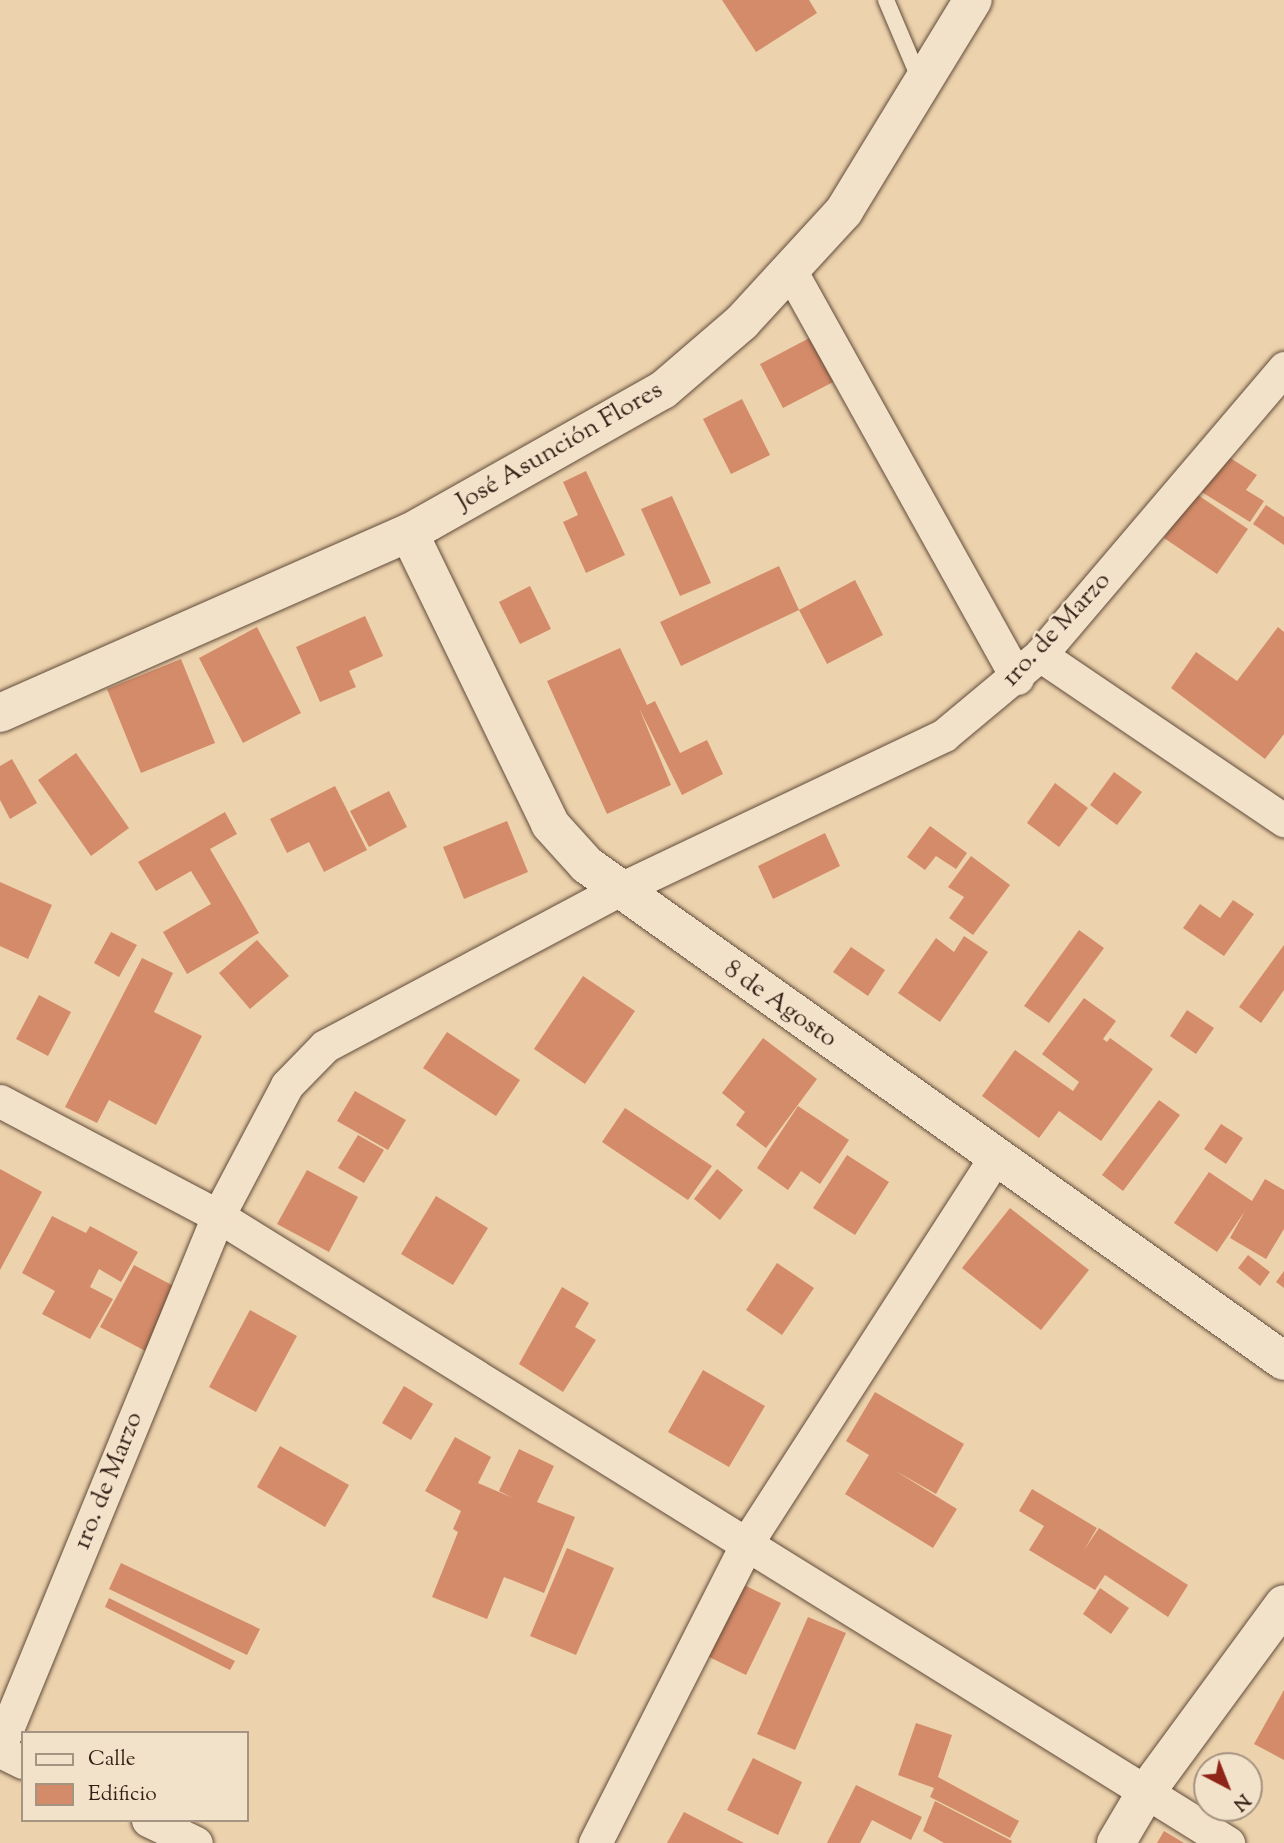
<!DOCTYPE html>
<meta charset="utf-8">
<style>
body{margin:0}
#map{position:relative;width:1284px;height:1843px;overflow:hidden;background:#edd3ad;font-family:"Sorts Mill Goudy",serif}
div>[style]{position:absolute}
.building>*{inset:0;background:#d48b69}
.roads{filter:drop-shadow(0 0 2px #624c3b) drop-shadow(0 0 2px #624c3b)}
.lane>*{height:16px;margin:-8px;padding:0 8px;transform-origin:8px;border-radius:8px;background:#f3e2ca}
.street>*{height:33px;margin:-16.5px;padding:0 16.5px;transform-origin:16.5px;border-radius:16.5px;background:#f3e2ca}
.secondary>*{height:38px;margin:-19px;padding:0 19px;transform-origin:19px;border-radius:19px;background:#f3e2ca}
span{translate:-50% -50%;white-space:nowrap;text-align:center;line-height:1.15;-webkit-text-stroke:5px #f3e2ca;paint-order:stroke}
.street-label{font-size:26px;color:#331f15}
.legend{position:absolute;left:21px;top:1731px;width:228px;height:91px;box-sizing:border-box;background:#f3e2ca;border:2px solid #a69482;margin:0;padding:9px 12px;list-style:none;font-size:21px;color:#331f15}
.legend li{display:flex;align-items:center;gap:14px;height:35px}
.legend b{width:35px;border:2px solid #a69482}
.north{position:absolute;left:1193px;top:1752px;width:70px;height:70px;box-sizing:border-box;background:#f3e2ca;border:2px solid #a69482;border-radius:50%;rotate:138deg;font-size:19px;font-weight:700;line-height:28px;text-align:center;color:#331f15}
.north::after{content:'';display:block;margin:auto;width:24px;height:32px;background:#8f2418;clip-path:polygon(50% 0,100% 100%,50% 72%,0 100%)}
</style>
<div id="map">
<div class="building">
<i style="clip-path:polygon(722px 0,809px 0,817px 13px,756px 52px)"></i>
<i style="clip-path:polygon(815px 335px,839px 379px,783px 408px,760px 364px)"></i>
<i style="clip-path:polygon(742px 399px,770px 455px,731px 474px,703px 419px)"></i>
<i style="clip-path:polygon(1224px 454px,1257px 475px,1246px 490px,1264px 501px,1250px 522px,1200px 491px)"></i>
<i style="clip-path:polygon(586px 471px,625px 555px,586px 573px,563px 522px,578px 515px,563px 482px)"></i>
<i style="clip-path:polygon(1195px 493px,1248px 529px,1217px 574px,1164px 538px)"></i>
<i style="clip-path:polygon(672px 496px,711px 583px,680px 596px,641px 509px)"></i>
<i style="clip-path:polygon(1266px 505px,1284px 517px,1284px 545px,1253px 524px)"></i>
<i style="clip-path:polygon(779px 566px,799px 610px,855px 580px,883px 635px,827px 664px,799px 610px,681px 666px,660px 622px)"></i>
<i style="clip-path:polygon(530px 586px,551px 629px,520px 644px,499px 602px)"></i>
<i style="clip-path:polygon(365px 616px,383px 656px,349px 671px,356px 687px,320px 702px,296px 647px)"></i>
<i style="clip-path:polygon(257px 627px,301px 713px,243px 743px,199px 658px)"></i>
<i style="clip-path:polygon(1278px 627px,1284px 632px,1284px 734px,1265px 759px,1171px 688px,1196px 652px,1237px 681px)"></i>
<i style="clip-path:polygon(620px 648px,647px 705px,655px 701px,680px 753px,707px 740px,723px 774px,682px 795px,639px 708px,671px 785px,607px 814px,547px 681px)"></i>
<i style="clip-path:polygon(181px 659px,215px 743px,141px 773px,107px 689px)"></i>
<i style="clip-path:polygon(76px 753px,129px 828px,91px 856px,38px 780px)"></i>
<i style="clip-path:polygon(12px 759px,37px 803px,10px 819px,0 800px,0 766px)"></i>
<i style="clip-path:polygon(1114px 772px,1142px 792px,1117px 825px,1090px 805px)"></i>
<i style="clip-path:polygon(1055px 783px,1088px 808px,1059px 847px,1027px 823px)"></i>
<i style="clip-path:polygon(335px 786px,367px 850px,324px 872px,309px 842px,287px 853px,270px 819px)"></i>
<i style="clip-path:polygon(389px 791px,407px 827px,369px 847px,350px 811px)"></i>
<i style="clip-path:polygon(225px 812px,237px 834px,210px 849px,259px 933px,187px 974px,163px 932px,211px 904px,191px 871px,156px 891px,138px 862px)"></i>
<i style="clip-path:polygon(507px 821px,528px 872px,464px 899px,443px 847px)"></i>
<i style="clip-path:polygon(930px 826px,967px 853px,956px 869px,936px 856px,925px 870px,907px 857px)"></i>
<i style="clip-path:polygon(825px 833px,840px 866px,773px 899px,758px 866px)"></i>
<i style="clip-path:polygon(971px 856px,1010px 885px,973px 935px,949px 918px,964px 897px,948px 887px)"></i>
<i style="clip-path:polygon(0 882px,52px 905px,28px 959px,0 946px)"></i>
<i style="clip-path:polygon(1233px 900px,1254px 914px,1224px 956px,1183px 928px,1200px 904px,1220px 918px)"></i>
<i style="clip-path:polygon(1079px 930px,1104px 948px,1049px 1023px,1024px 1006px)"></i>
<i style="clip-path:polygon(111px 932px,137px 945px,119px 977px,94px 963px)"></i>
<i style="clip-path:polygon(964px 936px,988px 952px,940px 1022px,898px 993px,936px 938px,954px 952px)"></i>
<i style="clip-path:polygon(257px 940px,289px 976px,250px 1009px,219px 973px)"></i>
<i style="clip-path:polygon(1284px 945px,1284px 990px,1261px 1023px,1239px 1007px)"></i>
<i style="clip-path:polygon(851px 947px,885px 970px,868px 996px,833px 972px)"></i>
<i style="clip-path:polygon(142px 958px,173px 973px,154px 1012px,202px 1036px,156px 1125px,109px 1100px,97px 1123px,65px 1107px)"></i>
<i style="clip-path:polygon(583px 976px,635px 1011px,585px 1084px,534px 1049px)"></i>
<i style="clip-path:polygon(39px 995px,71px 1012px,48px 1056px,16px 1039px)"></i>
<i style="clip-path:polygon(1084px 998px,1116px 1021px,1103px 1039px,1107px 1042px,1110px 1038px,1153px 1069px,1101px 1141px,1059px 1111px,1039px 1138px,982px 1096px,1015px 1050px,1073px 1091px,1079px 1082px,1042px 1054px)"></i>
<i style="clip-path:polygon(1187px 1010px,1214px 1028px,1196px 1054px,1170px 1036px)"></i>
<i style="clip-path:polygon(447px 1032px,520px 1080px,496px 1116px,423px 1068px)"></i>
<i style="clip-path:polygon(763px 1038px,817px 1079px,766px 1148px,736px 1125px,745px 1112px,722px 1093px)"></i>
<i style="clip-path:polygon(355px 1091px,406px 1120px,388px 1150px,337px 1121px)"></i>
<i style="clip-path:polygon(1159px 1100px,1180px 1115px,1123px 1191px,1102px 1175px)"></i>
<i style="clip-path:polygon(798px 1106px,849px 1140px,820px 1184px,801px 1171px,788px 1190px,757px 1168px)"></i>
<i style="clip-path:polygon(625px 1108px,712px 1166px,688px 1200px,602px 1142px)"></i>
<i style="clip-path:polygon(1221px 1124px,1243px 1138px,1226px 1164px,1204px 1149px)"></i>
<i style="clip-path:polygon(358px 1135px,384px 1150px,364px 1183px,338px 1168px)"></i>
<i style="clip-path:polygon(847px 1155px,889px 1182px,855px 1235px,813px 1208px)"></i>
<i style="clip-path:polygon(0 1169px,42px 1192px,0 1270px)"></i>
<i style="clip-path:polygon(717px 1169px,743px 1190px,720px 1220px,694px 1199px)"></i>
<i style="clip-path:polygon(307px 1170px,358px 1197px,329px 1252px,277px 1224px)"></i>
<i style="clip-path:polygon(1209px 1172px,1252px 1201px,1265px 1179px,1284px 1190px,1284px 1229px,1266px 1259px,1230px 1238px,1245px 1211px,1217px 1252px,1174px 1223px)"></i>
<i style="clip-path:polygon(436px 1196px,488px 1228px,453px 1285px,401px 1254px)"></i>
<i style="clip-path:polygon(1010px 1208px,1089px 1270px,1041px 1330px,962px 1268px)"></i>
<i style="clip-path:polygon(52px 1216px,86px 1233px,90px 1226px,138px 1252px,121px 1282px,99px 1269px,90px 1287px,113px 1299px,90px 1339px,42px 1314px,55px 1291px,22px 1273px)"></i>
<i style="clip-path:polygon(1248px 1255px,1270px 1272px,1260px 1286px,1238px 1268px)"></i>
<i style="clip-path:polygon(777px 1263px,814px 1288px,782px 1335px,746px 1310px)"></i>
<i style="clip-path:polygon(134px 1265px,185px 1292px,151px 1354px,100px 1327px)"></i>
<i style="clip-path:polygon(1284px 1271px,1284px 1288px,1276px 1282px)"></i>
<i style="clip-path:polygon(562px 1287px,589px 1303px,575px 1327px,596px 1340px,563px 1392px,519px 1364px)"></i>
<i style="clip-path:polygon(250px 1310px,297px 1336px,256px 1412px,209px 1387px)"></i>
<i style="clip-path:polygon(703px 1370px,765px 1406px,729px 1467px,668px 1432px)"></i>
<i style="clip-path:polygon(404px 1386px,433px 1404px,411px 1440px,382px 1423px)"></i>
<i style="clip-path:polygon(875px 1392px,964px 1444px,936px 1494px,894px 1470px,957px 1509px,933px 1548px,845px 1494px,869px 1455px,846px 1441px)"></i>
<i style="clip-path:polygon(455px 1437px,491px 1457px,478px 1483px,513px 1498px,499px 1491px,519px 1449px,554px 1466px,537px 1502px,575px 1517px,544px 1593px,504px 1577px,487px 1619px,432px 1597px,458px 1532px,453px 1529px,461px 1511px,425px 1491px)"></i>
<i style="clip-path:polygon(280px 1446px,349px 1485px,325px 1527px,257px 1487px)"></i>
<i style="clip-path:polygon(1032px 1489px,1097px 1528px,1084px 1550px,1099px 1528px,1188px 1585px,1168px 1617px,1105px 1575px,1095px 1590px,1029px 1550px,1044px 1526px,1019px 1511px)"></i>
<i style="clip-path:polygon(567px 1548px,614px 1568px,576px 1655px,530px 1636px)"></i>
<i style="clip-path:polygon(121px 1563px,260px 1629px,247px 1655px,109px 1589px)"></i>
<i style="clip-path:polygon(738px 1582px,781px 1603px,746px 1675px,703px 1654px)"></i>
<i style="clip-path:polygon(1100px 1588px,1129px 1608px,1111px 1634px,1083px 1614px)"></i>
<i style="clip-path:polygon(109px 1598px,235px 1661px,230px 1670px,105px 1607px)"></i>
<i style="clip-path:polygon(808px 1617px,846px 1633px,795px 1750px,757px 1734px)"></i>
<i style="clip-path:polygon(1284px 1690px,1284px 1760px,1254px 1744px)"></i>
<i style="clip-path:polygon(916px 1723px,952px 1735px,938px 1777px,1019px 1821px,1010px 1838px,930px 1797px,934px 1788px,898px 1775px)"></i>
<i style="clip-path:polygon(753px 1758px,802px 1782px,778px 1835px,727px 1810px)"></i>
<i style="clip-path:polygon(856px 1785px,922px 1817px,911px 1840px,872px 1820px,860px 1843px,827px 1843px)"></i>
<i style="clip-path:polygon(935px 1801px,1012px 1841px,1011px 1843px,944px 1843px,923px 1831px)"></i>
<i style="clip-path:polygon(684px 1812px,744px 1843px,667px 1843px)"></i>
<i style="clip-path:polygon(1164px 1831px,1184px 1843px,1157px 1843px)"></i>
</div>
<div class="roads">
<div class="lane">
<i style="left:886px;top:0;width:87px;rotate:67deg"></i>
</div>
<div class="street">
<i style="left:790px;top:270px;width:467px;rotate:60.9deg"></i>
<i style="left:1040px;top:655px;width:295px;rotate:34.1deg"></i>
<i style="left:0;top:1101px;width:246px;rotate:27.8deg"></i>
<i style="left:218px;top:1216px;width:1189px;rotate:31.83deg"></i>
<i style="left:0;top:1746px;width:573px;rotate:-67.64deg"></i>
<i style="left:218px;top:1216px;width:148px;rotate:-62.2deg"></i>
<i style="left:287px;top:1085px;width:54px;rotate:-45.7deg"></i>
<i style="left:325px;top:1046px;width:332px;rotate:-28deg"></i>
<i style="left:618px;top:890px;width:361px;rotate:-25.4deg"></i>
<i style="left:944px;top:735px;width:125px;rotate:-39.8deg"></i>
<i style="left:1040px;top:655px;width:377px;rotate:-49.6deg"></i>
<i style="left:0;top:1751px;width:25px;rotate:26deg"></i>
<i style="left:148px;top:1820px;width:53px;rotate:25.6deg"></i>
<i style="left:595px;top:1843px;width:339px;rotate:-63.1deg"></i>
<i style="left:748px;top:1541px;width:457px;rotate:-57.2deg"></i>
</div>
<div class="secondary">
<i style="left:409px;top:533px;width:323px;rotate:64.1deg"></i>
<i style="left:550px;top:824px;width:55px;rotate:47.9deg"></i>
<i style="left:587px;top:865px;width:855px;rotate:35.44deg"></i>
<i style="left:0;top:713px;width:447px;rotate:-23.8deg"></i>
<i style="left:409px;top:533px;width:291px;rotate:-29.4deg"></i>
<i style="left:663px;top:390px;width:104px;rotate:-40.7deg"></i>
<i style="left:742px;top:322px;width:151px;rotate:-47.4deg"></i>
<i style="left:844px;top:211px;width:247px;rotate:-58.6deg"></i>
<i style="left:1116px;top:1843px;width:59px;rotate:-59.5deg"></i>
<i style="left:1146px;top:1792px;width:233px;rotate:-53.7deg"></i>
</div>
</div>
<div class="street-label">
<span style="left:560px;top:447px;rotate:-30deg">José Asunción Flores</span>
<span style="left:1057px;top:630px;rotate:-47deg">1ro. de Marzo</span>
<span style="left:780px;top:1005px;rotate:35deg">8 de Agosto</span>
<span style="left:109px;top:1481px;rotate:-68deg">1ro. de Marzo</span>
</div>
<ul class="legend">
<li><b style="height:9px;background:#f3e2ca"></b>Calle</li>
<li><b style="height:19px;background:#d48b69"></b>Edificio</li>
</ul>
<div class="north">N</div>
</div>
